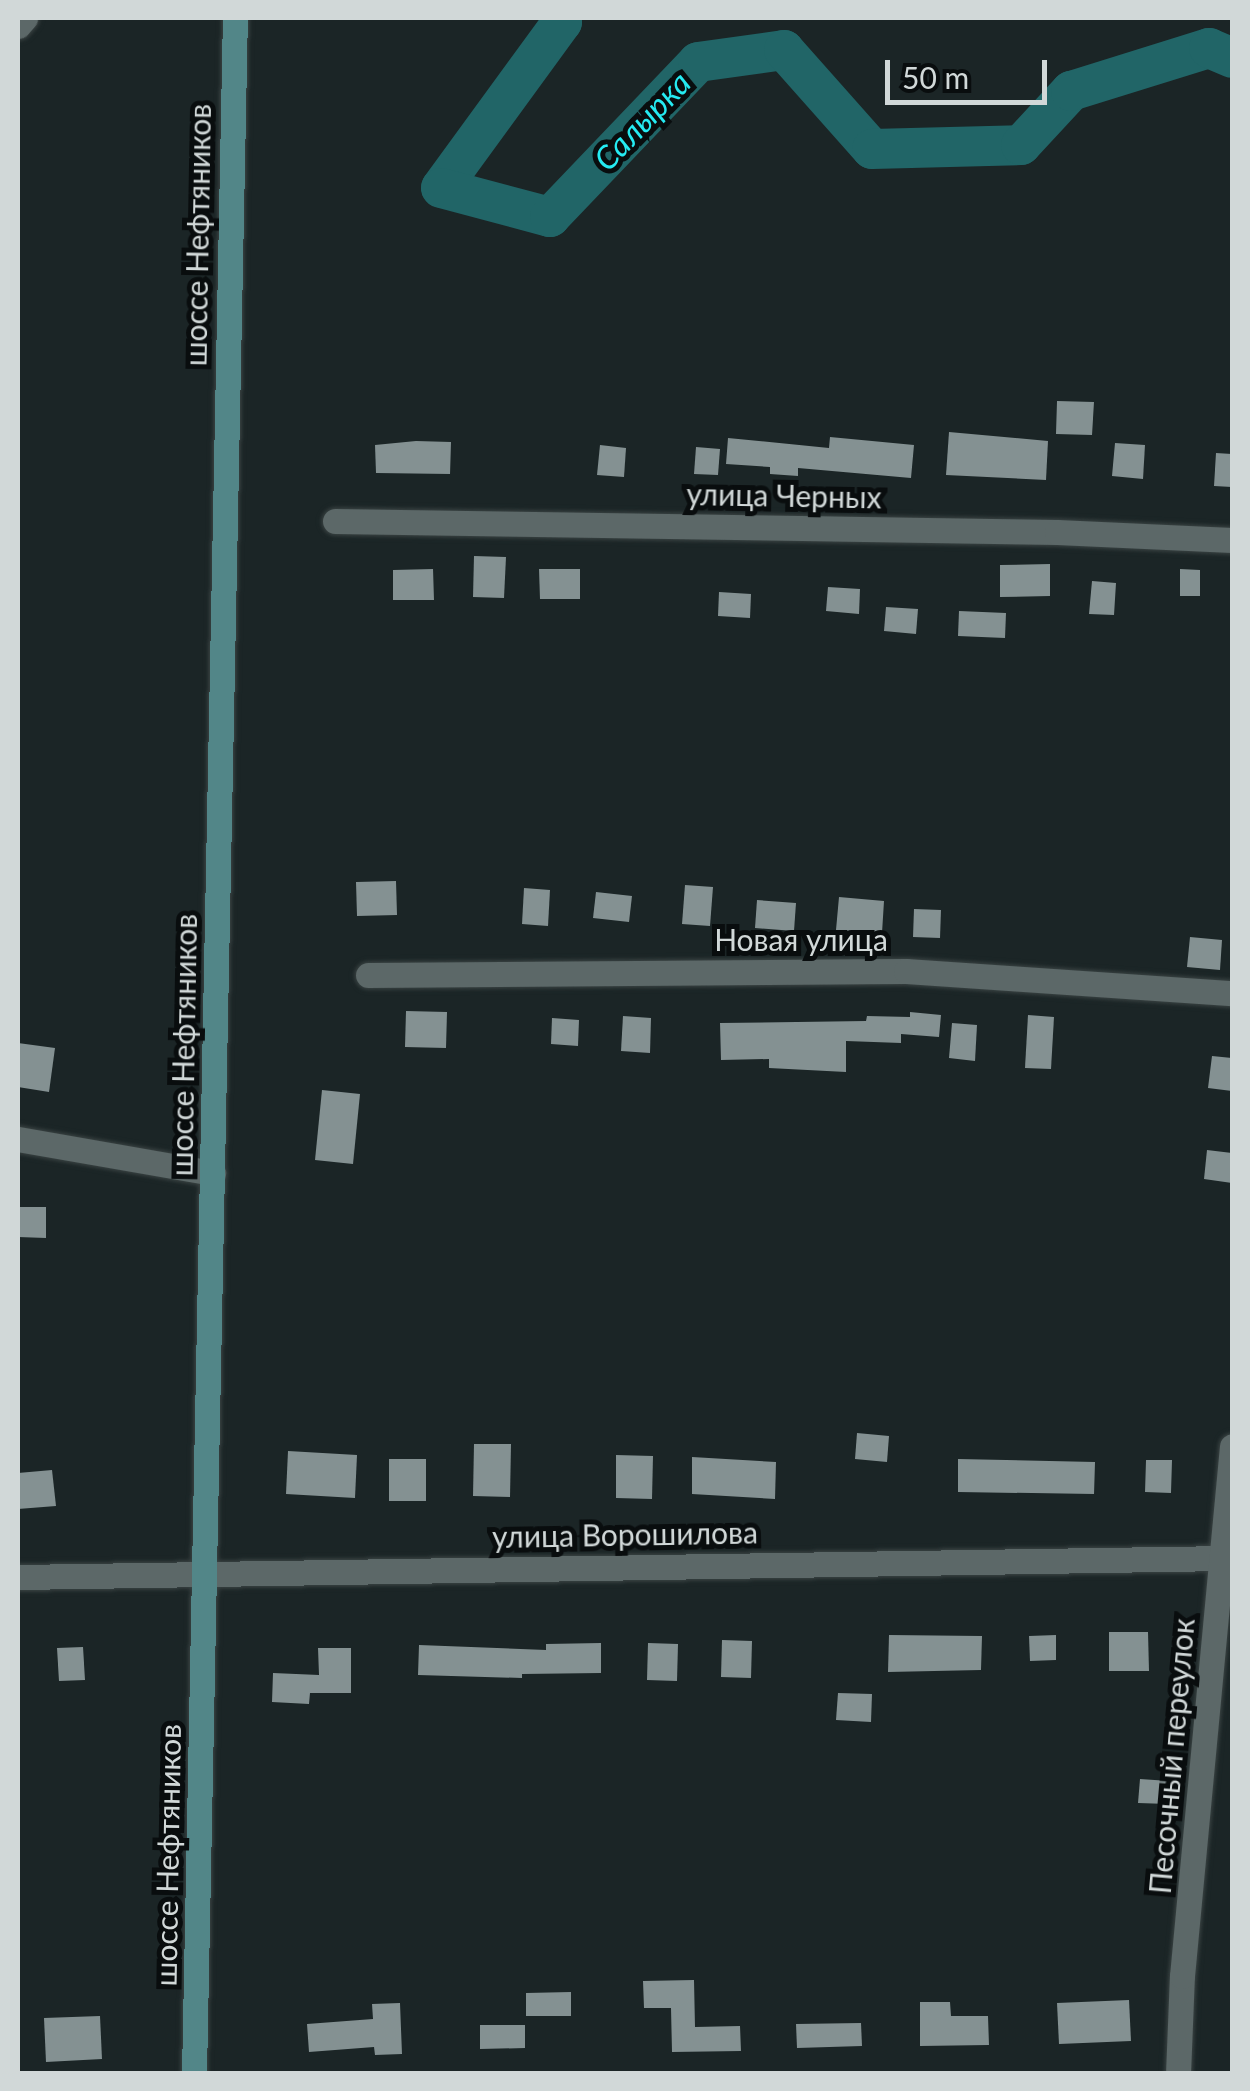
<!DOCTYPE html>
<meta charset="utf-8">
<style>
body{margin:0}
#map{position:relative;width:1250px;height:2091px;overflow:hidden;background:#1b2526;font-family:Lato,sans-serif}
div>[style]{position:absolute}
.river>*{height:40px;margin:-20px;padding:0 20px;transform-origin:20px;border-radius:20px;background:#216567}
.building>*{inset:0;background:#849192}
.roads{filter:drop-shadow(0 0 2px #3a4343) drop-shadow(0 0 2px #3a4343)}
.minor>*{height:25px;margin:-12.5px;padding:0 12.5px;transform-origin:12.5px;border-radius:12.5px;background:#5c6868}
.secondary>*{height:25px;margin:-12.5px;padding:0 12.5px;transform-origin:12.5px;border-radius:12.5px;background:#528688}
span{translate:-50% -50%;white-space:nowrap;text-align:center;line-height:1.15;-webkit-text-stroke:10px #090d0e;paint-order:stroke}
.street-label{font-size:30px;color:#d1d8d8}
.water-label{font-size:32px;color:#25ebf2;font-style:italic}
.frame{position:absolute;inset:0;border:20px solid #d1d8d8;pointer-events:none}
.scale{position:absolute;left:885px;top:60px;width:162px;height:45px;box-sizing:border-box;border:5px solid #d1d8d8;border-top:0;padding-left:12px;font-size:30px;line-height:35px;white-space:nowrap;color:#d1d8d8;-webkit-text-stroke:8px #090d0e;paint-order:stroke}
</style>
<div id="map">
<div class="river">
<i style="left:559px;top:18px;width:5px;rotate:53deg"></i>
<i style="left:562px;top:22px;width:205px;rotate:126.1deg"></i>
<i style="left:441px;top:188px;width:113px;rotate:14.9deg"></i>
<i style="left:550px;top:217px;width:214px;rotate:-46.3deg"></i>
<i style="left:698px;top:62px;width:87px;rotate:-7.9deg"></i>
<i style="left:784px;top:50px;width:132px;rotate:48.4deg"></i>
<i style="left:872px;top:149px;width:149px;rotate:-1.5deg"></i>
<i style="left:1021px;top:145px;width:74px;rotate:-47.2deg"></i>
<i style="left:1071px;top:91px;width:145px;rotate:-17.3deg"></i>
<i style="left:1209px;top:48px;width:25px;rotate:23deg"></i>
</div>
<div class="building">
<i style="clip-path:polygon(1057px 401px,1094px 402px,1092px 435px,1056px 434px)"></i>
<i style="clip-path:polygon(949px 432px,1048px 441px,1046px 480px,946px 475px)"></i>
<i style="clip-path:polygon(830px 437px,914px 445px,911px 478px,798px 468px,798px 476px,770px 474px,770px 467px,726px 464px,728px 438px,829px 448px)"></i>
<i style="clip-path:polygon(416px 441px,451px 442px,450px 474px,376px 473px,375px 445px)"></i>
<i style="clip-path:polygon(1115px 443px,1145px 445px,1143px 479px,1112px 476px)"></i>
<i style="clip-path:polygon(600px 445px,626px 448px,624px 477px,597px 475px)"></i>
<i style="clip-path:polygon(696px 447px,720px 449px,718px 475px,694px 474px)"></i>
<i style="clip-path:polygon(1216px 453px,1232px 454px,1232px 487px,1214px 486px)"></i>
<i style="clip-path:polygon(474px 556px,506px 557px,504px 598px,473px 597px)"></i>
<i style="clip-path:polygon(1050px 564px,1050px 596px,1000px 597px,1000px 565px)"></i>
<i style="clip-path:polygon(433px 569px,434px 600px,393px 600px,393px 570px)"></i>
<i style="clip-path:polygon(539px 569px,580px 569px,580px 599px,540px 599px)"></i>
<i style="clip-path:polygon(1180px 569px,1200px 570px,1200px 596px,1180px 596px)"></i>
<i style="clip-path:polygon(1092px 581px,1116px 583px,1114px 615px,1089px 614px)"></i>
<i style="clip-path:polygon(828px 587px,860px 589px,859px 614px,826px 611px)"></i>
<i style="clip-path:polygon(719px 592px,751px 594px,750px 618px,718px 616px)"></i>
<i style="clip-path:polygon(886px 607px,918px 609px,916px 634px,884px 631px)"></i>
<i style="clip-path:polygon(959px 611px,1006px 613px,1005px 638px,958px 636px)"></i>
<i style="clip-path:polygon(396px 881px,397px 915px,357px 916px,356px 882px)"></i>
<i style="clip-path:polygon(685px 885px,713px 887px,710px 926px,682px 924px)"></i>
<i style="clip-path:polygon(524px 888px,550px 890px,548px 926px,522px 924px)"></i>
<i style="clip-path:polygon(596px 892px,632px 896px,629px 922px,593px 918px)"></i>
<i style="clip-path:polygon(839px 897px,884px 901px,882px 933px,836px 930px)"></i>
<i style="clip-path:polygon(757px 900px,796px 903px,794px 931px,755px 928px)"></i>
<i style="clip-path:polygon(914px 909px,941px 910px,940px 938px,913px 937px)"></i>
<i style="clip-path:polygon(1190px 937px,1222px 940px,1220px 970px,1187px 967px)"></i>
<i style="clip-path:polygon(406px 1011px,447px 1012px,446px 1048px,405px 1047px)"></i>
<i style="clip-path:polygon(910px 1012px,941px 1015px,939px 1037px,901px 1034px,901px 1043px,846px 1041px,846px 1072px,769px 1068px,769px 1059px,721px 1060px,720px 1023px,866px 1021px,867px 1016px,910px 1017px)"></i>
<i style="clip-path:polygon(1028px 1015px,1054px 1017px,1051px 1069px,1025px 1068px)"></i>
<i style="clip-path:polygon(623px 1016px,651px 1018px,650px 1053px,621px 1051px)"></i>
<i style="clip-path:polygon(552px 1018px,579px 1020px,578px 1046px,551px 1044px)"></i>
<i style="clip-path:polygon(952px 1023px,977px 1025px,975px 1061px,949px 1058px)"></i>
<i style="clip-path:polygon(18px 1043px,55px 1048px,49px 1092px,18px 1087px)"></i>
<i style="clip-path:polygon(1212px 1056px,1232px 1058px,1232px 1091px,1208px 1088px)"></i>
<i style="clip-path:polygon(322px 1090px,360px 1094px,353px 1164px,315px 1160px)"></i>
<i style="clip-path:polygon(1207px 1150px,1232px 1153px,1232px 1183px,1204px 1179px)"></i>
<i style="clip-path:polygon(18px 1207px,46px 1207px,46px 1238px,18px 1237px)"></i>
<i style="clip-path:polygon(857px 1433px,889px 1436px,887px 1462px,855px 1459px)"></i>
<i style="clip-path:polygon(474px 1444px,511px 1444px,510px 1497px,473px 1496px)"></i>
<i style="clip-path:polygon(288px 1451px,357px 1455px,355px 1498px,286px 1494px)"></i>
<i style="clip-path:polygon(616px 1455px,653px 1456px,652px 1499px,616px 1498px)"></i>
<i style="clip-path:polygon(692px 1457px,776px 1462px,775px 1499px,692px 1494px)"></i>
<i style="clip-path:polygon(389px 1459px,426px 1459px,426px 1501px,389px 1501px)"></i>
<i style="clip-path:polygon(958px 1459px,1095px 1462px,1094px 1494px,958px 1492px)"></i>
<i style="clip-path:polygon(1146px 1460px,1172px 1460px,1171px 1493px,1145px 1492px)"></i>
<i style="clip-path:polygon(52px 1470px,56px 1506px,18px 1509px,18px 1473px)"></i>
<i style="clip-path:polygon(1109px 1632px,1148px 1632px,1149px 1671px,1109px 1671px)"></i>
<i style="clip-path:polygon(889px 1635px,982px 1636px,981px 1670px,888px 1672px)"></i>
<i style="clip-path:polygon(1056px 1635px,1056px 1660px,1030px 1661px,1029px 1636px)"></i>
<i style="clip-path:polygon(722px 1640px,752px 1641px,751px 1678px,721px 1677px)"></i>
<i style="clip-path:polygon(601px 1643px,601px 1673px,522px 1674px,522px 1678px,418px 1675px,419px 1645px,546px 1650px,546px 1644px)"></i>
<i style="clip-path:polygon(648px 1643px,678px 1644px,677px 1681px,647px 1680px)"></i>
<i style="clip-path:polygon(83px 1647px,85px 1680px,59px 1681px,57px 1648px)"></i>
<i style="clip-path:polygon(318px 1648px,351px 1648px,351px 1693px,310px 1693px,309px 1704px,272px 1702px,273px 1673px,319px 1675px)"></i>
<i style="clip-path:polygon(838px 1693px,872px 1694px,871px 1722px,836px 1720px)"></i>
<i style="clip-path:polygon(1140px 1779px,1169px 1781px,1168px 1804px,1138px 1803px)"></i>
<i style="clip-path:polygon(694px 1980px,695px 2027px,740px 2026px,741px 2051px,672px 2052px,671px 2008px,644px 2008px,643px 1981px)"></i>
<i style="clip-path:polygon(571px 1992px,571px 2016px,526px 2016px,526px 1993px)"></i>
<i style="clip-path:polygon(1129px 2000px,1131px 2041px,1059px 2044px,1057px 2003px)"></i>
<i style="clip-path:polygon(920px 2002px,950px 2002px,951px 2016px,988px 2016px,989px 2045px,920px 2046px)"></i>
<i style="clip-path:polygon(400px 2003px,402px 2054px,375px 2055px,374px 2047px,309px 2052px,307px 2024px,373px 2019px,372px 2004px)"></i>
<i style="clip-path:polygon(100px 2016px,102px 2059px,46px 2062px,44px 2018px)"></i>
<i style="clip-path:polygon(861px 2023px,862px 2046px,797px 2048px,796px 2024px)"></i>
<i style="clip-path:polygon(480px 2025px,525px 2025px,525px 2048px,480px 2049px)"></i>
</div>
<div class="roads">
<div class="minor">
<i style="left:18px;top:26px;width:11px;rotate:-49deg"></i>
<i style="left:335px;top:521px;width:722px;rotate:0.87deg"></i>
<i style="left:1057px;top:532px;width:175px;rotate:2.6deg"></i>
<i style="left:368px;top:975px;width:538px;rotate:-0.43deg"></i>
<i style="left:906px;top:971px;width:327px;rotate:3.9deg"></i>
<i style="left:18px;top:1139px;width:198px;rotate:9.9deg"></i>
<i style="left:18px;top:1577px;width:1214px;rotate:-0.9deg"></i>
<i style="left:1178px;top:2074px;width:98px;rotate:-87.7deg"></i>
<i style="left:1182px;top:1976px;width:532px;rotate:-84.61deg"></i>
</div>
<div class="secondary">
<i style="left:194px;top:2074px;width:2056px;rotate:-88.86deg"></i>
</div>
</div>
<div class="street-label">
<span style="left:197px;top:235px;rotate:-89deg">шоссе Нефтяников</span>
<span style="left:784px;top:495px;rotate:1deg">улица Черных</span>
<span style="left:801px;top:939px">Новая улица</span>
<span style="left:183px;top:1045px;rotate:-89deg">шоссе Нефтяников</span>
<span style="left:625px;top:1534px;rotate:-1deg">улица Ворошилова</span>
<span style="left:1171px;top:1756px;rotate:-85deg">Песочный переулок</span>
<span style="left:167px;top:1855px;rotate:-89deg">шоссе Нефтяников</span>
</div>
<div class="water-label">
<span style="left:642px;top:121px;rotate:-46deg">Салырка</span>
</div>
<div class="frame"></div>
<div class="scale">50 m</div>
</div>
